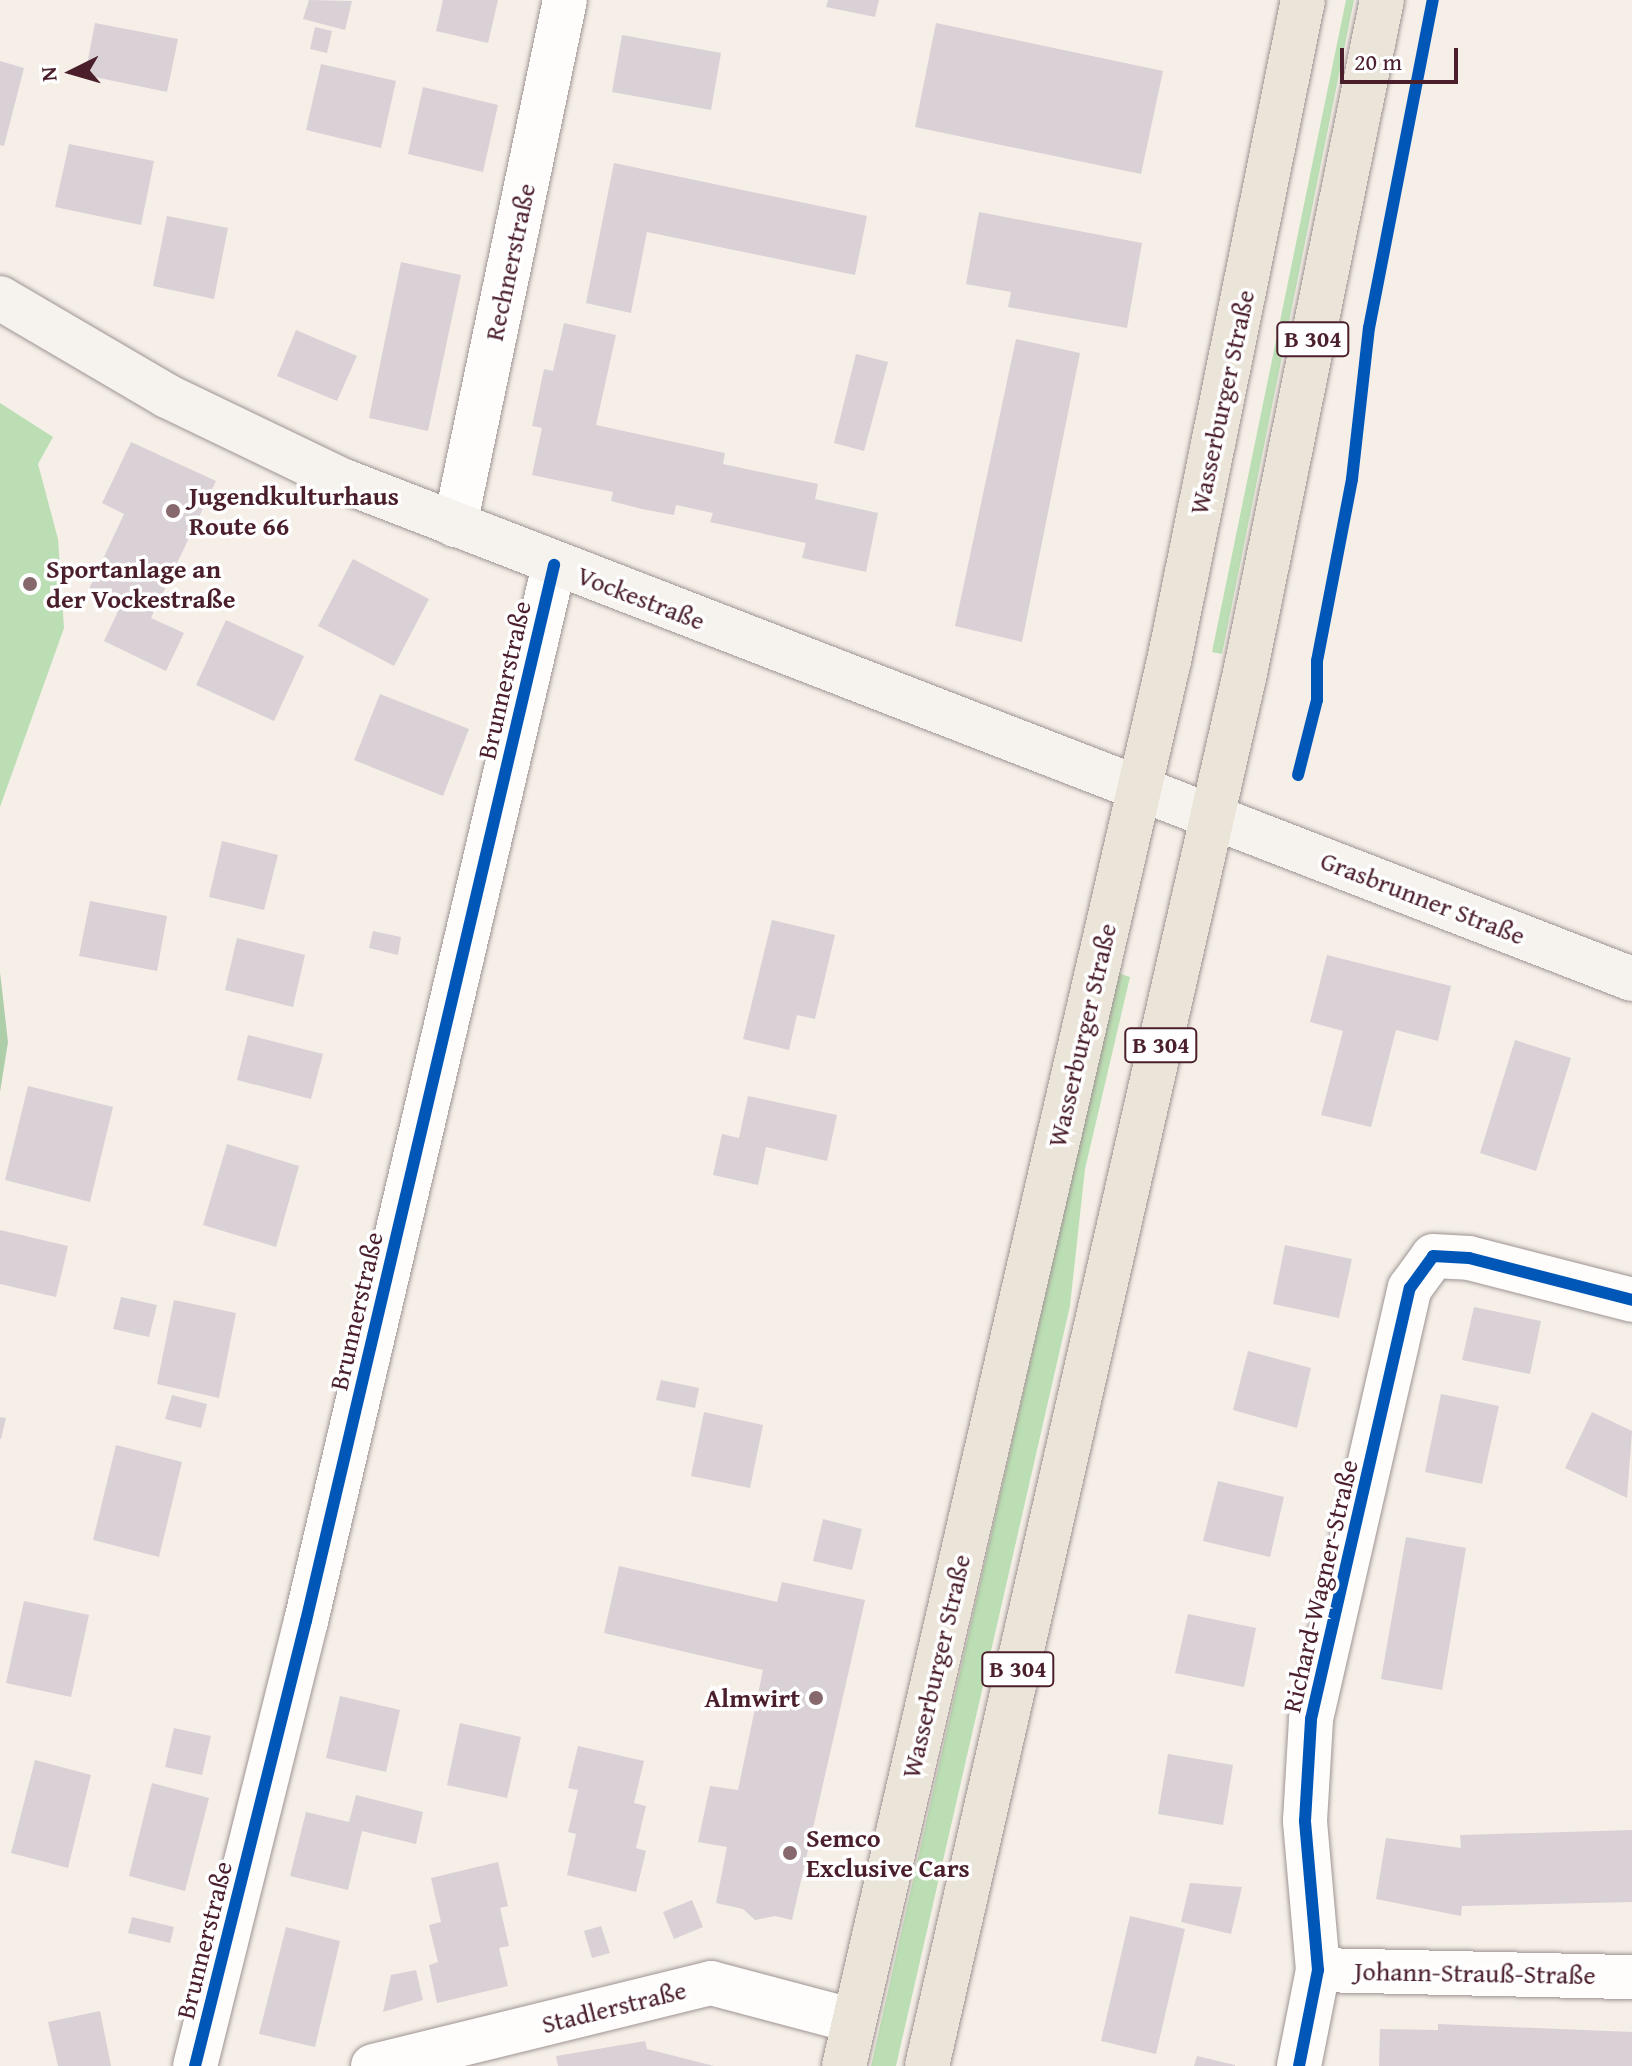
<!DOCTYPE html>
<meta charset="utf-8">
<style>
body{margin:0}
#map{position:relative;width:1632px;height:2066px;overflow:hidden;background:#f5efe8;font-family:"Gentium Book Plus",serif}
div>[style]{position:absolute}
.green>*{inset:0;background:#bcdeb4}
.forest>*{inset:0;background:#adcea9}
.building>*{inset:0;background:#d9d1d6}
.roads{filter:drop-shadow(0 0 2px #9f9493) drop-shadow(0 0 2px #9f9493)}
.street>*{height:44px;margin:-22px;padding:0 22px;transform-origin:22px;border-radius:22px;background:#fefdfc}
.secondary>*{height:44px;margin:-22px;padding:0 22px;transform-origin:22px;border-radius:22px;background:#f6f2ed}
.primary>*{height:44px;margin:-22px;padding:0 22px;transform-origin:22px;border-radius:22px;background:#ebe4d9}
.cycleway>*{height:12px;margin:-6px;padding:0 6px;transform-origin:6px;border-radius:6px;background:#0057b8}
.dots>*{width:22px;height:22px;translate:-50% -50%;box-sizing:border-box;border:4px solid #fff;border-radius:50%}
span{translate:-50% -50%;white-space:nowrap;text-align:center;line-height:1.15;-webkit-text-stroke:7px #fff;paint-order:stroke}
.shield-label span{padding:2px 6px;background:#fff;border:2px solid;border-radius:6px;-webkit-text-stroke-width:0}
.shield-label{font-size:24px;color:#4a1f2b;font-weight:700}
.street-label{font-size:26px;color:#4a1f2b}
.poi-label{font-size:26px;color:#4a1f2b;font-weight:700}
.left{translate:0 -50%;text-align:left}
.right{translate:-100% -50%;text-align:right}
.north{position:absolute;left:32px;top:32px;width:80px;height:80px;-webkit-text-stroke:6px #fff;paint-order:stroke;rotate:265deg;font-size:22px;font-weight:700;line-height:32px;text-align:center;color:#4a1f2b}
.north::after{content:'';display:block;margin:auto;width:28px;height:36px;background:#4a1f2b;clip-path:polygon(50% 0,100% 100%,50% 72%,0 100%)}
.scale{position:absolute;left:1340px;top:48px;width:118px;height:36px;box-sizing:border-box;border:4px solid #4a1f2b;border-top:0;padding-left:10px;font-size:24px;line-height:28px;white-space:nowrap;color:#4a1f2b;-webkit-text-stroke:6px #fff;paint-order:stroke}
</style>
<div id="map">
<div class="green">
<i style="clip-path:polygon(1346px 0,1354px 0,1222px 654px,1212px 652px)"></i>
<i style="clip-path:polygon(0 403px,53px 437px,38px 464px,58px 539px,64px 628px,0 807px)"></i>
<i style="clip-path:polygon(1118px 973px,1130px 977px,1085px 1169px,1070px 1306px,896px 2066px,871px 2066px)"></i>
</div>
<div class="forest">
<i style="clip-path:polygon(0 972px,8px 1042px,0 1092px)"></i>
</div>
<div class="building">
<i style="clip-path:polygon(309px 0,352px 1px,345px 30px,303px 19px)"></i>
<i style="clip-path:polygon(443px 0,498px 0,488px 43px,436px 31px)"></i>
<i style="clip-path:polygon(828px 0,879px 0,875px 17px,826px 7px)"></i>
<i style="clip-path:polygon(95px 23px,178px 39px,167px 92px,85px 75px)"></i>
<i style="clip-path:polygon(936px 23px,1163px 71px,1141px 174px,915px 127px)"></i>
<i style="clip-path:polygon(315px 27px,332px 31px,327px 53px,310px 49px)"></i>
<i style="clip-path:polygon(622px 35px,721px 53px,711px 110px,612px 92px)"></i>
<i style="clip-path:polygon(0 61px,24px 68px,4px 146px,0 145px)"></i>
<i style="clip-path:polygon(321px 64px,396px 81px,381px 148px,306px 130px)"></i>
<i style="clip-path:polygon(423px 87px,498px 105px,483px 172px,408px 154px)"></i>
<i style="clip-path:polygon(69px 144px,154px 161px,141px 225px,55px 207px)"></i>
<i style="clip-path:polygon(614px 163px,867px 216px,855px 275px,647px 232px,631px 313px,586px 303px)"></i>
<i style="clip-path:polygon(979px 212px,1142px 243px,1127px 328px,1008px 307px,1011px 292px,966px 284px)"></i>
<i style="clip-path:polygon(167px 216px,228px 228px,214px 299px,153px 286px)"></i>
<i style="clip-path:polygon(401px 262px,461px 275px,428px 431px,369px 418px)"></i>
<i style="clip-path:polygon(564px 323px,616px 335px,596px 425px,725px 453px,723px 464px,818px 484px,815px 499px,878px 513px,866px 572px,802px 558px,806px 543px,710px 522px,713px 513px,676px 505px,674px 515px,642px 509px,611px 501px,613px 492px,532px 475px,542px 428px,532px 426px,544px 369px,553px 371px)"></i>
<i style="clip-path:polygon(296px 330px,357px 356px,337px 401px,277px 376px)"></i>
<i style="clip-path:polygon(1016px 339px,1080px 353px,1022px 642px,955px 626px)"></i>
<i style="clip-path:polygon(856px 354px,888px 362px,864px 451px,834px 443px)"></i>
<i style="clip-path:polygon(131px 442px,216px 481px,151px 618px,184px 633px,166px 671px,104px 641px,120px 607px,88px 591px,124px 514px,102px 503px)"></i>
<i style="clip-path:polygon(353px 559px,429px 599px,394px 666px,318px 626px)"></i>
<i style="clip-path:polygon(226px 620px,304px 656px,274px 721px,196px 685px)"></i>
<i style="clip-path:polygon(380px 694px,469px 729px,443px 796px,354px 760px)"></i>
<i style="clip-path:polygon(222px 841px,278px 855px,264px 910px,209px 897px)"></i>
<i style="clip-path:polygon(90px 901px,167px 916px,157px 971px,79px 956px)"></i>
<i style="clip-path:polygon(772px 920px,835px 935px,815px 1019px,797px 1015px,789px 1050px,743px 1039px)"></i>
<i style="clip-path:polygon(373px 931px,401px 937px,398px 955px,369px 948px)"></i>
<i style="clip-path:polygon(237px 938px,305px 955px,293px 1007px,225px 990px)"></i>
<i style="clip-path:polygon(1327px 955px,1451px 986px,1438px 1041px,1396px 1030px,1371px 1127px,1321px 1115px,1343px 1031px,1310px 1022px)"></i>
<i style="clip-path:polygon(248px 1035px,323px 1054px,311px 1099px,237px 1080px)"></i>
<i style="clip-path:polygon(1515px 1040px,1571px 1058px,1536px 1171px,1480px 1153px)"></i>
<i style="clip-path:polygon(28px 1086px,113px 1107px,90px 1202px,5px 1180px)"></i>
<i style="clip-path:polygon(748px 1096px,837px 1115px,827px 1161px,766px 1147px,758px 1185px,713px 1175px,722px 1134px,739px 1138px)"></i>
<i style="clip-path:polygon(227px 1144px,299px 1166px,276px 1247px,203px 1225px)"></i>
<i style="clip-path:polygon(0 1230px,68px 1246px,56px 1297px,0 1284px)"></i>
<i style="clip-path:polygon(1285px 1245px,1352px 1259px,1339px 1318px,1273px 1304px)"></i>
<i style="clip-path:polygon(121px 1297px,157px 1305px,149px 1337px,113px 1329px)"></i>
<i style="clip-path:polygon(174px 1300px,236px 1313px,219px 1398px,157px 1384px)"></i>
<i style="clip-path:polygon(1474px 1307px,1541px 1321px,1530px 1374px,1462px 1360px)"></i>
<i style="clip-path:polygon(1248px 1351px,1311px 1368px,1297px 1428px,1233px 1410px)"></i>
<i style="clip-path:polygon(661px 1380px,699px 1388px,695px 1408px,656px 1400px)"></i>
<i style="clip-path:polygon(1441px 1394px,1499px 1406px,1482px 1484px,1425px 1472px)"></i>
<i style="clip-path:polygon(172px 1395px,207px 1404px,201px 1428px,165px 1419px)"></i>
<i style="clip-path:polygon(704px 1412px,763px 1425px,750px 1488px,691px 1476px)"></i>
<i style="clip-path:polygon(1592px 1412px,1632px 1431px,1627px 1498px,1565px 1468px)"></i>
<i style="clip-path:polygon(0 1417px,6px 1418px,1px 1439px,0 1439px)"></i>
<i style="clip-path:polygon(116px 1445px,182px 1462px,159px 1557px,93px 1540px)"></i>
<i style="clip-path:polygon(1218px 1481px,1284px 1497px,1270px 1557px,1203px 1541px)"></i>
<i style="clip-path:polygon(823px 1519px,862px 1529px,852px 1570px,813px 1561px)"></i>
<i style="clip-path:polygon(1406px 1537px,1466px 1548px,1442px 1690px,1381px 1679px)"></i>
<i style="clip-path:polygon(619px 1566px,777px 1602px,782px 1582px,865px 1600px,792px 1920px,775px 1916px,755px 1920px,743px 1909px,716px 1903px,727px 1847px,698px 1842px,710px 1786px,738px 1790px,763px 1670px,604px 1633px)"></i>
<i style="clip-path:polygon(24px 1601px,89px 1615px,71px 1697px,6px 1683px)"></i>
<i style="clip-path:polygon(1188px 1614px,1256px 1628px,1244px 1687px,1175px 1673px)"></i>
<i style="clip-path:polygon(340px 1696px,400px 1710px,386px 1772px,326px 1758px)"></i>
<i style="clip-path:polygon(460px 1723px,521px 1737px,507px 1798px,447px 1785px)"></i>
<i style="clip-path:polygon(174px 1728px,211px 1736px,202px 1775px,165px 1767px)"></i>
<i style="clip-path:polygon(578px 1746px,644px 1761px,634px 1803px,646px 1806px,636px 1848px,646px 1851px,636px 1892px,567px 1875px,576px 1834px,568px 1832px,578px 1790px,568px 1788px)"></i>
<i style="clip-path:polygon(1168px 1754px,1233px 1765px,1223px 1825px,1158px 1814px)"></i>
<i style="clip-path:polygon(35px 1760px,91px 1775px,68px 1868px,11px 1853px)"></i>
<i style="clip-path:polygon(152px 1783px,209px 1798px,185px 1891px,129px 1876px)"></i>
<i style="clip-path:polygon(356px 1795px,423px 1812px,416px 1844px,362px 1831px,348px 1890px,290px 1876px,306px 1812px,349px 1822px)"></i>
<i style="clip-path:polygon(1632px 1830px,1632px 1902px,1462px 1906px,1461px 1916px,1376px 1899px,1386px 1838px,1461px 1848px,1460px 1835px)"></i>
<i style="clip-path:polygon(498px 1862px,508px 1906px,500px 1908px,509px 1946px,499px 1948px,508px 1986px,437px 2003px,429px 1965px,438px 1962px,429px 1925px,441px 1922px,431px 1878px)"></i>
<i style="clip-path:polygon(1190px 1883px,1242px 1887px,1231px 1934px,1181px 1922px)"></i>
<i style="clip-path:polygon(692px 1900px,703px 1927px,674px 1939px,663px 1912px)"></i>
<i style="clip-path:polygon(1130px 1916px,1185px 1929px,1156px 2054px,1101px 2041px)"></i>
<i style="clip-path:polygon(132px 1917px,174px 1927px,170px 1943px,128px 1933px)"></i>
<i style="clip-path:polygon(601px 1926px,610px 1953px,592px 1958px,584px 1931px)"></i>
<i style="clip-path:polygon(286px 1927px,340px 1941px,315px 2047px,259px 2034px)"></i>
<i style="clip-path:polygon(416px 1970px,423px 2000px,383px 2012px,391px 1975px)"></i>
<i style="clip-path:polygon(100px 2011px,111px 2066px,58px 2066px,48px 2022px)"></i>
<i style="clip-path:polygon(1438px 2024px,1632px 2032px,1632px 2066px,1379px 2066px,1380px 2029px,1438px 2030px)"></i>
<i style="clip-path:polygon(645px 2041px,647px 2049px,714px 2066px,558px 2066px,556px 2056px)"></i>
<i style="clip-path:polygon(1197px 2056px,1235px 2065px,1235px 2066px,1194px 2066px)"></i>
</div>
<div class="roads">
<div class="street">
<i style="left:455px;top:525px;width:536px;rotate:-78.17deg"></i>
<i style="left:1318px;top:1970px;width:314px;rotate:1.3deg"></i>
<i style="left:195px;top:2066px;width:459px;rotate:-76deg"></i>
<i style="left:306px;top:1621px;width:1085px;rotate:-76.78deg"></i>
<i style="left:373px;top:2066px;width:348px;rotate:-13.8deg"></i>
<i style="left:711px;top:1983px;width:148px;rotate:14.9deg"></i>
<i style="left:1299px;top:2066px;width:98px;rotate:-78.8deg"></i>
<i style="left:1318px;top:1970px;width:150px;rotate:-95deg"></i>
<i style="left:1305px;top:1821px;width:102px;rotate:-86.6deg"></i>
<i style="left:1311px;top:1719px;width:442px;rotate:-77.1deg"></i>
<i style="left:1410px;top:1288px;width:39px;rotate:-54deg"></i>
<i style="left:1433px;top:1256px;width:36px;rotate:3deg"></i>
<i style="left:1469px;top:1258px;width:168px;rotate:14.4deg"></i>
</div>
<div class="secondary">
<i style="left:0;top:298px;width:194px;rotate:30.4deg"></i>
<i style="left:167px;top:396px;width:196px;rotate:25.7deg"></i>
<i style="left:344px;top:481px;width:1381px;rotate:21.14deg"></i>
</div>
<div class="primary">
<i style="left:844px;top:2066px;width:1442px;rotate:-76.98deg"></i>
<i style="left:1169px;top:661px;width:674px;rotate:-78.54deg"></i>
<i style="left:927px;top:2066px;width:1424px;rotate:-77.14deg"></i>
<i style="left:1244px;top:678px;width:692px;rotate:-78.5deg"></i>
</div>
</div>
<div class="cycleway">
<i style="left:1298px;top:775px;width:77px;rotate:-75.8deg"></i>
<i style="left:1317px;top:700px;width:39px;rotate:-90deg"></i>
<i style="left:1317px;top:661px;width:185px;rotate:-79.1deg"></i>
<i style="left:1352px;top:479px;width:152px;rotate:-83.6deg"></i>
<i style="left:1369px;top:328px;width:334px;rotate:-79deg"></i>
<i style="left:195px;top:2066px;width:459px;rotate:-76deg"></i>
<i style="left:306px;top:1621px;width:1085px;rotate:-76.78deg"></i>
<i style="left:1299px;top:2066px;width:98px;rotate:-78.8deg"></i>
<i style="left:1318px;top:1970px;width:150px;rotate:-95deg"></i>
<i style="left:1305px;top:1821px;width:102px;rotate:-86.6deg"></i>
<i style="left:1311px;top:1719px;width:442px;rotate:-77.1deg"></i>
<i style="left:1410px;top:1288px;width:39px;rotate:-54deg"></i>
<i style="left:1433px;top:1256px;width:36px;rotate:3deg"></i>
<i style="left:1469px;top:1258px;width:168px;rotate:14.4deg"></i>
</div>
<div class="dots">
<i style="left:173px;top:511px;background:#86686d"></i>
<i style="left:30px;top:584px;background:#86686d"></i>
<i style="left:816px;top:1698px;background:#86686d"></i>
<i style="left:790px;top:1853px;background:#86686d"></i>
</div>
<div class="shield-label">
<span style="left:1313px;top:339px">B 304</span>
<span style="left:1161px;top:1045px">B 304</span>
<span style="left:1018px;top:1669px">B 304</span>
</div>
<div class="street-label">
<span style="left:510px;top:262px;rotate:-78deg">Rechnerstraße</span>
<span style="left:1222px;top:402px;rotate:-78deg">Wasserburger Straße</span>
<span style="left:641px;top:598px;rotate:21deg">Vockestraße</span>
<span style="left:504px;top:680px;rotate:-77deg">Brunnerstraße</span>
<span style="left:1423px;top:898px;rotate:21deg">Grasbrunner Straße</span>
<span style="left:1082px;top:1035px;rotate:-77deg">Wasserburger Straße</span>
<span style="left:356px;top:1311px;rotate:-77deg">Brunnerstraße</span>
<span style="left:1320px;top:1586px;rotate:-77deg">Richard-Wagner-Straße</span>
<span style="left:936px;top:1666px;rotate:-77deg">Wasserburger Straße</span>
<span style="left:204px;top:1940px;rotate:-76deg">Brunnerstraße</span>
<span style="left:1475px;top:1973px;rotate:1deg">Johann-Strauß-Straße</span>
<span style="left:614px;top:2007px;rotate:-14deg">Stadlerstraße</span>
</div>
<div class="poi-label">
<span class="left" style="left:189px;top:511px">Jugendkulturhaus<br>Route 66</span>
<span class="left" style="left:46px;top:584px">Sportanlage an<br>der Vockestraße</span>
<span class="right" style="left:800px;top:1698px">Almwirt</span>
<span class="left" style="left:806px;top:1853px">Semco<br>Exclusive Cars</span>
</div>
<div class="north">N</div>
<div class="scale">20 m</div>
</div>
